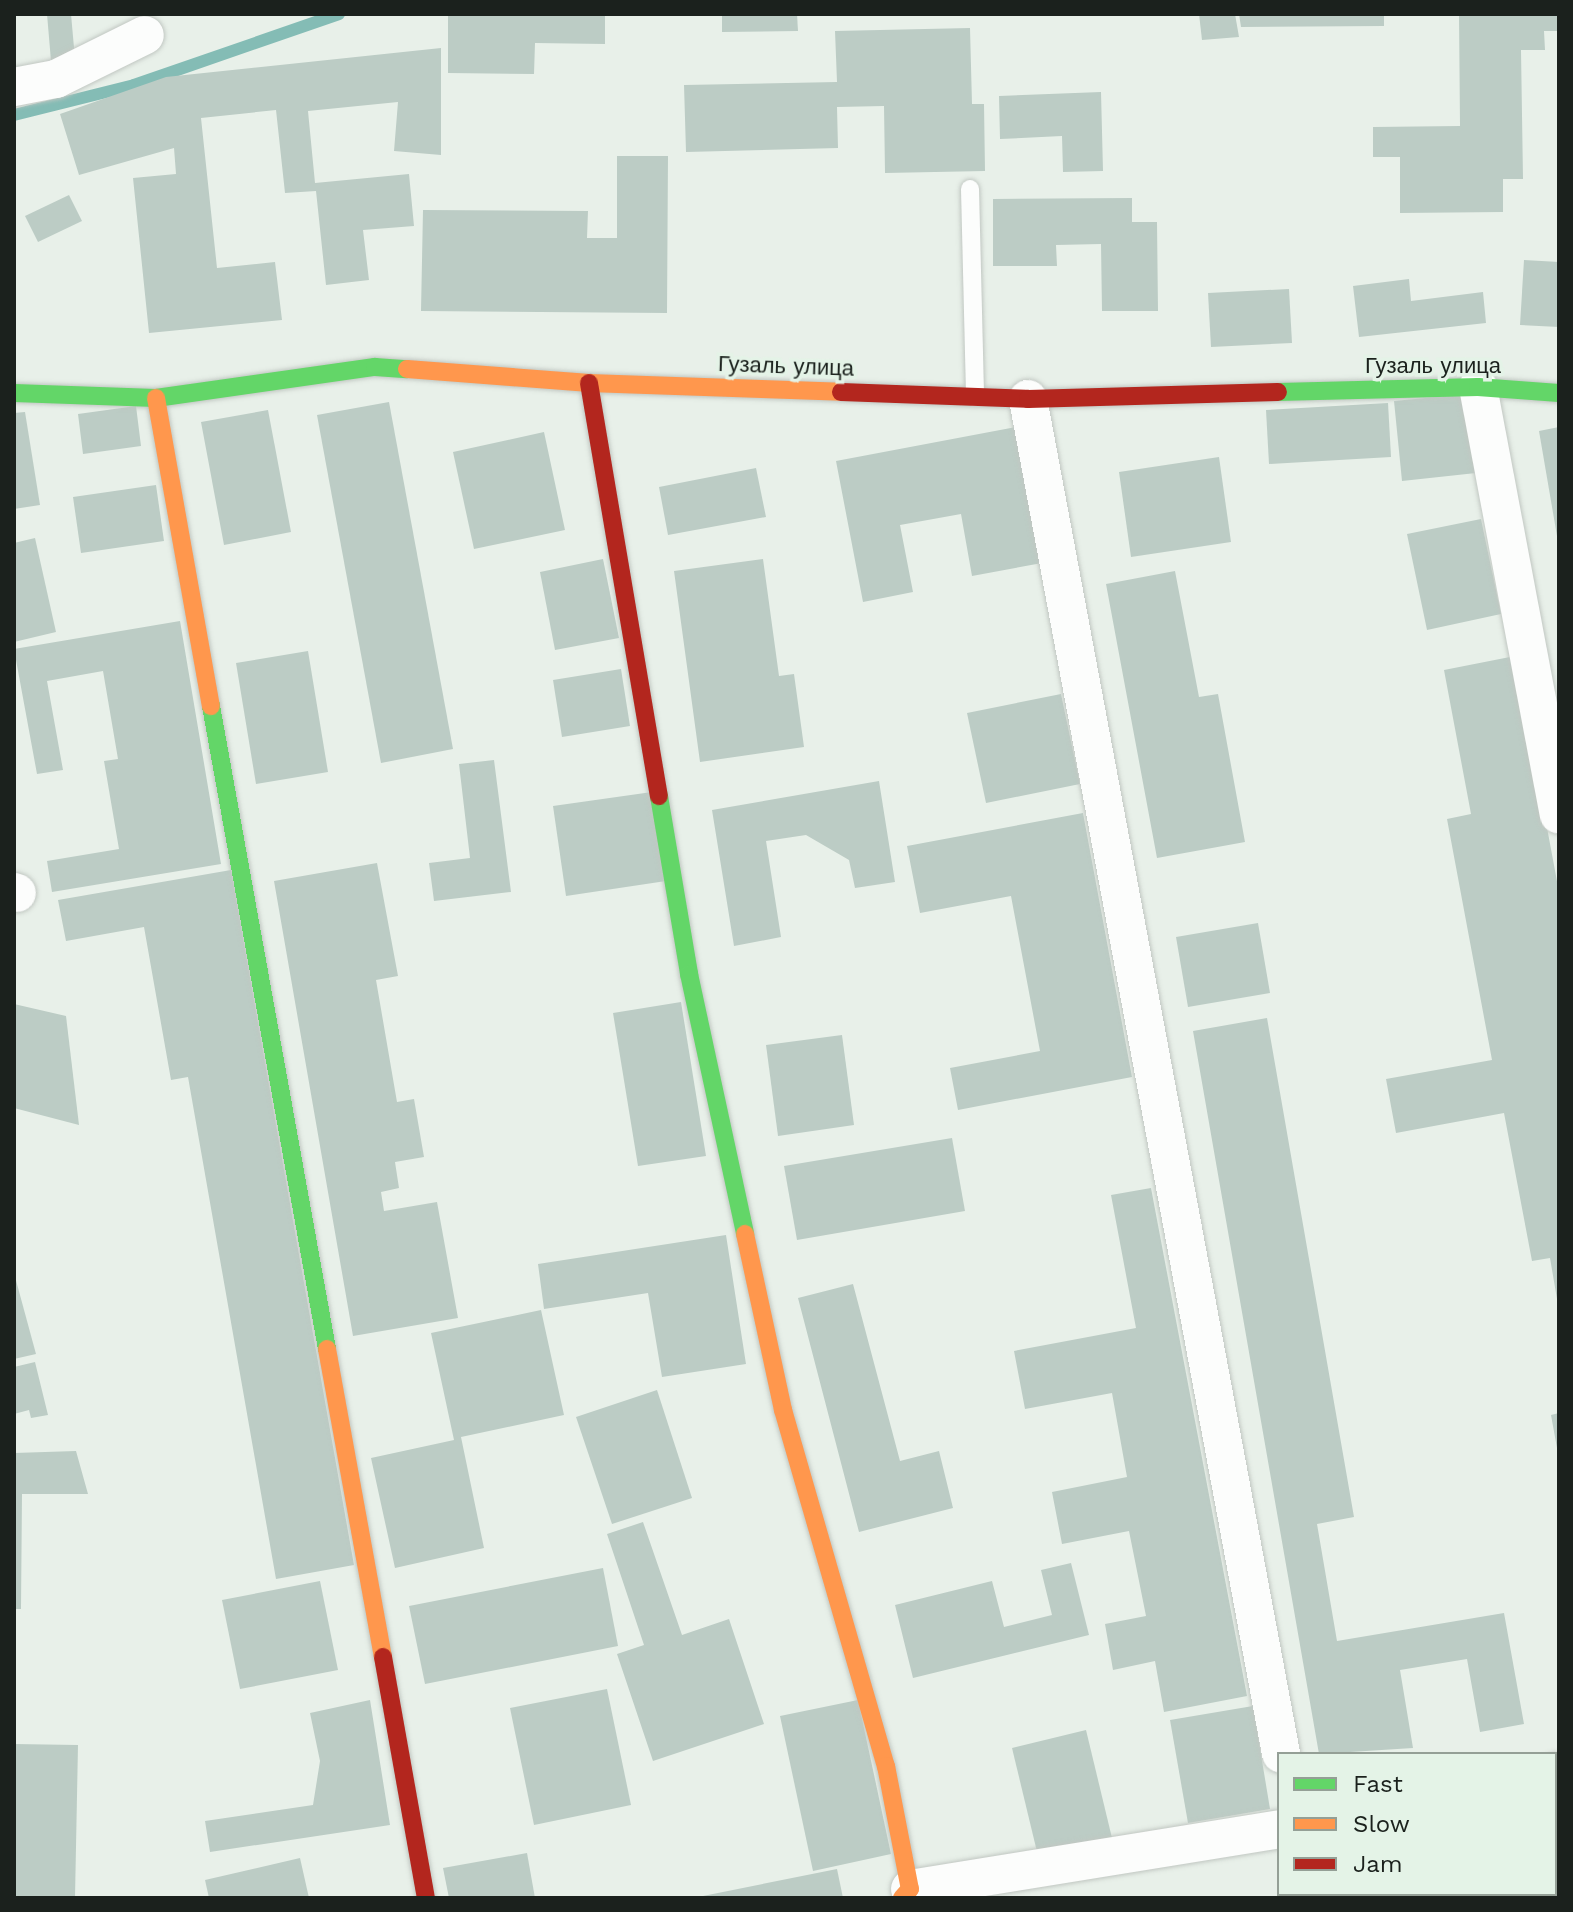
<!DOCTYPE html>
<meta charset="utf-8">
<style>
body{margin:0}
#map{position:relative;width:1573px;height:1912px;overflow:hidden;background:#e8f0e9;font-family:"Work Sans",sans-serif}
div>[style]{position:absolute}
.stream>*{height:12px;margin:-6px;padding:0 6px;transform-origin:6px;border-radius:6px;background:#84bcb5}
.building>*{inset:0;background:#bcccc5}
.roads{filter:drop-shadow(0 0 2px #c1c7c2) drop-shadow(0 0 2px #c1c7c2)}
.lane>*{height:18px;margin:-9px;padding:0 9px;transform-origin:9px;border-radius:9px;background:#fcfdfc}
.street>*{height:38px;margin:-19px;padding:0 19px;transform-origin:19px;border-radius:19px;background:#fcfdfc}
.fast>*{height:18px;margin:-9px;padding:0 9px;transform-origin:9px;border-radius:9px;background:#63d668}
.slow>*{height:18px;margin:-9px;padding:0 9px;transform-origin:9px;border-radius:9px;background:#ff974d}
.jam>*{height:18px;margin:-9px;padding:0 9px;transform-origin:9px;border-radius:9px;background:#b3261e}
span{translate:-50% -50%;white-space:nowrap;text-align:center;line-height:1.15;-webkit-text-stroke:7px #e4f3e7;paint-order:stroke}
.street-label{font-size:22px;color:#1b211d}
.frame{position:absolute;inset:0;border:16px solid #1b211d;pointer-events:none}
.legend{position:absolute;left:1277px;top:1752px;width:280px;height:144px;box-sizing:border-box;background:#e4f3e7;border:2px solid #949f96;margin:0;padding:10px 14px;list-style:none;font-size:24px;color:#1b211d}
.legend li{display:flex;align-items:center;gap:16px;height:40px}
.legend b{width:40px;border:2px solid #949f96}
</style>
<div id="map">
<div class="stream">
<i style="left:14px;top:115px;width:124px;rotate:-14deg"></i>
<i style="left:134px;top:85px;width:217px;rotate:-19.1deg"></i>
</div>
<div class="building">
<i style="clip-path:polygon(47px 14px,71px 14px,75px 59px,51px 61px)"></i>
<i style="clip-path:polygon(448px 14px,605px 14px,605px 44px,535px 43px,534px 74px,448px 73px)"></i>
<i style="clip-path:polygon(722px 14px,797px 14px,798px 31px,722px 32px)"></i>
<i style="clip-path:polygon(1199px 14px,1235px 14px,1239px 37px,1202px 40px)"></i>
<i style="clip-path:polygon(1239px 14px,1384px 14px,1384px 26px,1241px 27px)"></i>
<i style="clip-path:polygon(1459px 14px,1559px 14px,1559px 31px,1544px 31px,1545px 50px,1521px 50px,1523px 179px,1503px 179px,1503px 212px,1400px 213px,1400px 157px,1373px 157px,1373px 127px,1460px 126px)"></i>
<i style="clip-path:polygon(970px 28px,972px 104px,984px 104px,985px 171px,885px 173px,884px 106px,837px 107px,838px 148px,686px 152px,684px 85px,837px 82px,835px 31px)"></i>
<i style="clip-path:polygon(441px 48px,441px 155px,394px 151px,398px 102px,308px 111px,315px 183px,409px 174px,414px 226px,363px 230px,369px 280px,326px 285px,316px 191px,285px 193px,276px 110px,201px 118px,217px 268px,275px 262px,282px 320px,149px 333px,133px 178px,176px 174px,174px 148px,79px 175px,60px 114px,166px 77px)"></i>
<i style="clip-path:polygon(1101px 92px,1103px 171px,1063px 172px,1062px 136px,1000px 139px,999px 96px)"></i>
<i style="clip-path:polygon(617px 156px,668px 156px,667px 313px,421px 311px,423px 210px,588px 211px,587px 238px,617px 238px)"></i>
<i style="clip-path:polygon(69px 195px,82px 221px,38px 242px,25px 216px)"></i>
<i style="clip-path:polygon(1132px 198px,1132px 222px,1157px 222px,1158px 311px,1102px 311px,1101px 244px,1056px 245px,1057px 266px,993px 266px,993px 199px)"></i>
<i style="clip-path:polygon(1524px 260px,1559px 262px,1559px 327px,1520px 325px)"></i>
<i style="clip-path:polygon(1409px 279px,1411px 301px,1483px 292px,1486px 323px,1359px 337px,1353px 286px)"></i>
<i style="clip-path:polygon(1289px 289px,1292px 343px,1211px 347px,1208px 293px)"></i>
<i style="clip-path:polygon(1468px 394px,1476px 473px,1402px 481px,1394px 401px)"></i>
<i style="clip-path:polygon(389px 402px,453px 749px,381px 763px,317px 415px)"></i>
<i style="clip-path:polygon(1388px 403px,1391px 457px,1269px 464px,1266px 410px)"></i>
<i style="clip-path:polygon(136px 406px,141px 446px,83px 454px,78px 414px)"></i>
<i style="clip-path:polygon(268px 410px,291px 532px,224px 545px,201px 422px)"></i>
<i style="clip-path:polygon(25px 412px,40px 505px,14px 509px,14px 413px)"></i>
<i style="clip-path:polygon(1016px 427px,1042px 563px,972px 576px,961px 514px,900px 525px,913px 592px,863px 602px,836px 461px)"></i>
<i style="clip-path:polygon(1559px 427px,1559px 536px,1557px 536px,1539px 431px)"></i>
<i style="clip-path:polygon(544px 432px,565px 530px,474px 549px,453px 452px)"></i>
<i style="clip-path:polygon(1219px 457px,1231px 542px,1131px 557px,1119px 472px)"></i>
<i style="clip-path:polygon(756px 468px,766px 517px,668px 535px,659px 487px)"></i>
<i style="clip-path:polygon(156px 485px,164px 541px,81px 553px,73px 497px)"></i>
<i style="clip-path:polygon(1481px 519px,1501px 614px,1427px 630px,1407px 534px)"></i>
<i style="clip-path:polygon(35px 538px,56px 632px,14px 642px,14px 543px)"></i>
<i style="clip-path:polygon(603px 559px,619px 638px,555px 650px,540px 572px)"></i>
<i style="clip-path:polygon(763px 559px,779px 676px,794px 674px,804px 747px,700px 762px,674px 571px)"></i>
<i style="clip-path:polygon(1175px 571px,1199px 697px,1218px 694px,1245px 842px,1157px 858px,1106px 584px)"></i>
<i style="clip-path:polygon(180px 621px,221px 864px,52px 892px,47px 861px,119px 849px,104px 761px,118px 759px,103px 671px,47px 681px,63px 770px,37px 774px,14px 649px)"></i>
<i style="clip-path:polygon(308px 651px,328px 772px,256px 784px,236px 663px)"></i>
<i style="clip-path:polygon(1515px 656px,1559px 892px,1557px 1299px,1550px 1258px,1532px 1261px,1504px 1113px,1396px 1133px,1386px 1079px,1492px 1060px,1447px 819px,1471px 814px,1444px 670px)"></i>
<i style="clip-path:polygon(621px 669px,630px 726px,562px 737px,553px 680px)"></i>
<i style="clip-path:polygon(1061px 694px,1080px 784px,986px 803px,967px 713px)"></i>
<i style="clip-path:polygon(494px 760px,511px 892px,434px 901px,429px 863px,470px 858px,459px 764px)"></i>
<i style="clip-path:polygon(879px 781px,895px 882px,855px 888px,849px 860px,806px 835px,766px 841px,781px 937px,734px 946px,712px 810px)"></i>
<i style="clip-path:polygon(652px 792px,666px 881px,566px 896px,553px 806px)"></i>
<i style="clip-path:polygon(1083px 813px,1132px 1077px,958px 1110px,950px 1068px,1040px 1051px,1011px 896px,920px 913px,907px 846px)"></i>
<i style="clip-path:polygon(377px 863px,398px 976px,376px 980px,397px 1102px,414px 1099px,424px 1157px,395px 1162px,399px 1188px,381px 1192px,384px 1211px,437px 1202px,458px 1318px,353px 1336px,274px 881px)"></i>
<i style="clip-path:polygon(231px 870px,354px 1565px,276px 1579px,188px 1077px,171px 1080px,144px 927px,66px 941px,58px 900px)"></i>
<i style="clip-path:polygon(1258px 923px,1270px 993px,1188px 1007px,1176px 937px)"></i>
<i style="clip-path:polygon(681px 1002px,706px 1156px,638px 1166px,613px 1013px)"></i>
<i style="clip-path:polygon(14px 1004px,66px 1016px,79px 1125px,14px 1108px)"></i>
<i style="clip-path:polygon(1267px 1018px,1354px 1517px,1317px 1524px,1337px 1641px,1504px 1613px,1524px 1724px,1480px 1732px,1467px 1659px,1400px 1670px,1413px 1748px,1319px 1754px,1193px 1031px)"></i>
<i style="clip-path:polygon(842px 1035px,854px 1125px,778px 1136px,766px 1045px)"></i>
<i style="clip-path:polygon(952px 1138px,965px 1211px,797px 1240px,784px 1166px)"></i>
<i style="clip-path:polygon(1151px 1188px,1247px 1696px,1164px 1712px,1155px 1661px,1113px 1670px,1105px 1624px,1146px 1616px,1129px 1531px,1062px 1544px,1052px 1492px,1127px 1477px,1112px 1393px,1025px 1409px,1014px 1351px,1136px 1328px,1111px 1195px)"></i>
<i style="clip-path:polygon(726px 1235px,746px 1364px,662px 1377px,648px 1293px,544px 1309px,538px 1264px)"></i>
<i style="clip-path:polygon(14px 1273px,36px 1354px,14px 1359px)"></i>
<i style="clip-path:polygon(853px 1284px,900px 1461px,939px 1451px,953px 1508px,859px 1532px,798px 1298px)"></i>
<i style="clip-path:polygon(541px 1310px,564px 1415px,461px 1437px,484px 1548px,395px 1568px,371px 1458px,454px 1440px,431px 1333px)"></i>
<i style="clip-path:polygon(35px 1362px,48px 1415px,31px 1418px,29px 1410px,14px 1414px,14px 1367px)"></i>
<i style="clip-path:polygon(657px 1390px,692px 1498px,612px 1524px,576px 1417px)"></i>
<i style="clip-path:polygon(1559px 1413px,1559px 1448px,1557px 1448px,1551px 1415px)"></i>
<i style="clip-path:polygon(76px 1451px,88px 1494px,22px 1494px,21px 1609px,14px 1609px,14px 1453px)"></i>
<i style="clip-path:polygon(643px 1522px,682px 1635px,729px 1619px,764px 1724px,653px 1761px,617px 1654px,644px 1645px,607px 1534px)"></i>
<i style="clip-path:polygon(1071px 1563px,1089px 1635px,913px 1678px,895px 1605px,992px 1581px,1004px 1627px,1052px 1615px,1041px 1570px)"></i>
<i style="clip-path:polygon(603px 1568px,618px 1646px,425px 1684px,409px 1606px)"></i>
<i style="clip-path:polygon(320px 1581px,338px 1670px,240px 1689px,222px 1600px)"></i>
<i style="clip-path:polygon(607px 1689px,631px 1805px,534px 1825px,510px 1708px)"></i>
<i style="clip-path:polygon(370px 1700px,390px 1825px,210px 1852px,205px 1821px,313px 1805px,320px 1761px,310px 1713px)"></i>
<i style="clip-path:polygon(858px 1700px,891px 1854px,813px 1871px,780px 1716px)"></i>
<i style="clip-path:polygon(1253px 1706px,1270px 1809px,1188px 1823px,1170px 1720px)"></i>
<i style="clip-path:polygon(1086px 1730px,1112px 1838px,1038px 1856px,1012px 1748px)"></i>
<i style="clip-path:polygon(14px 1744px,78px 1745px,75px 1898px,14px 1898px)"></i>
<i style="clip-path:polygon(527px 1853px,535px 1898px,449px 1898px,443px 1868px)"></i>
<i style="clip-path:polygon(300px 1858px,309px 1898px,209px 1898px,205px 1880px)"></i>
<i style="clip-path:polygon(837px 1869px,843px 1898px,698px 1898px,698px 1897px)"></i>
<i style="clip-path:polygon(1351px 1894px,1441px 1894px,1442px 1898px,1352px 1898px)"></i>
</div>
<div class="roads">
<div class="lane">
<i style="left:970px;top:189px;width:208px;rotate:88.6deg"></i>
</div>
<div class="street">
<i style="left:14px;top:87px;width:43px;rotate:-10.8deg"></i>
<i style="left:56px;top:79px;width:99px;rotate:-26.3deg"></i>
<i style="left:1478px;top:387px;width:435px;rotate:79.3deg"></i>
<i style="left:1028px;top:399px;width:1378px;rotate:79.42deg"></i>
<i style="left:14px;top:892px;width:3px;rotate:18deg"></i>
<i style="left:1555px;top:1773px;width:4px;rotate:-14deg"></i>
<i style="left:910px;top:1889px;width:374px;rotate:-9.2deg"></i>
<i style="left:1306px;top:1894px;width:4px;rotate:76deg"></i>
</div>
<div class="fast">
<i style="left:1278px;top:392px;width:200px;rotate:-1.4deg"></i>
<i style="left:1478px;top:387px;width:81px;rotate:4.2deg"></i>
<i style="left:14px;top:393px;width:142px;rotate:2deg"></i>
<i style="left:156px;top:398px;width:221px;rotate:-8.1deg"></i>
<i style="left:375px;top:367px;width:32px;rotate:4deg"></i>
<i style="left:211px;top:706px;width:653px;rotate:79.77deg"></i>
<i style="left:659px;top:796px;width:181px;rotate:80.4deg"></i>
<i style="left:689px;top:974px;width:266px;rotate:77.8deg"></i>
</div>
<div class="slow">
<i style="left:407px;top:369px;width:183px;rotate:4.4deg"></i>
<i style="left:589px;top:383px;width:252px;rotate:2deg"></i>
<i style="left:156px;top:398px;width:313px;rotate:79.9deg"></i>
<i style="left:745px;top:1234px;width:180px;rotate:77.8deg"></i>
<i style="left:783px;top:1410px;width:371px;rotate:73.9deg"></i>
<i style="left:886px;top:1766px;width:125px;rotate:79deg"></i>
<i style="left:910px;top:1889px;width:12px;rotate:132deg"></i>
<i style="left:327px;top:1349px;width:313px;rotate:79.7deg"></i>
</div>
<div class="jam">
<i style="left:589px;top:383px;width:419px;rotate:80.4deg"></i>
<i style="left:841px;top:392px;width:187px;rotate:2.1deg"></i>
<i style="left:1028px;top:399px;width:250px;rotate:-1.6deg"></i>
<i style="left:383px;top:1657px;width:245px;rotate:79.9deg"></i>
</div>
</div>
<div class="street-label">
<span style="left:786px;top:366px;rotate:2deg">Гузаль улица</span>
<span style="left:1433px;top:366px">Гузаль улица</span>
</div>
<div class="frame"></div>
<ul class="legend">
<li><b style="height:10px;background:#63d668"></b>Fast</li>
<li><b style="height:10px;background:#ff974d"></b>Slow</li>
<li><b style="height:10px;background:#b3261e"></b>Jam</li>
</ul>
</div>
